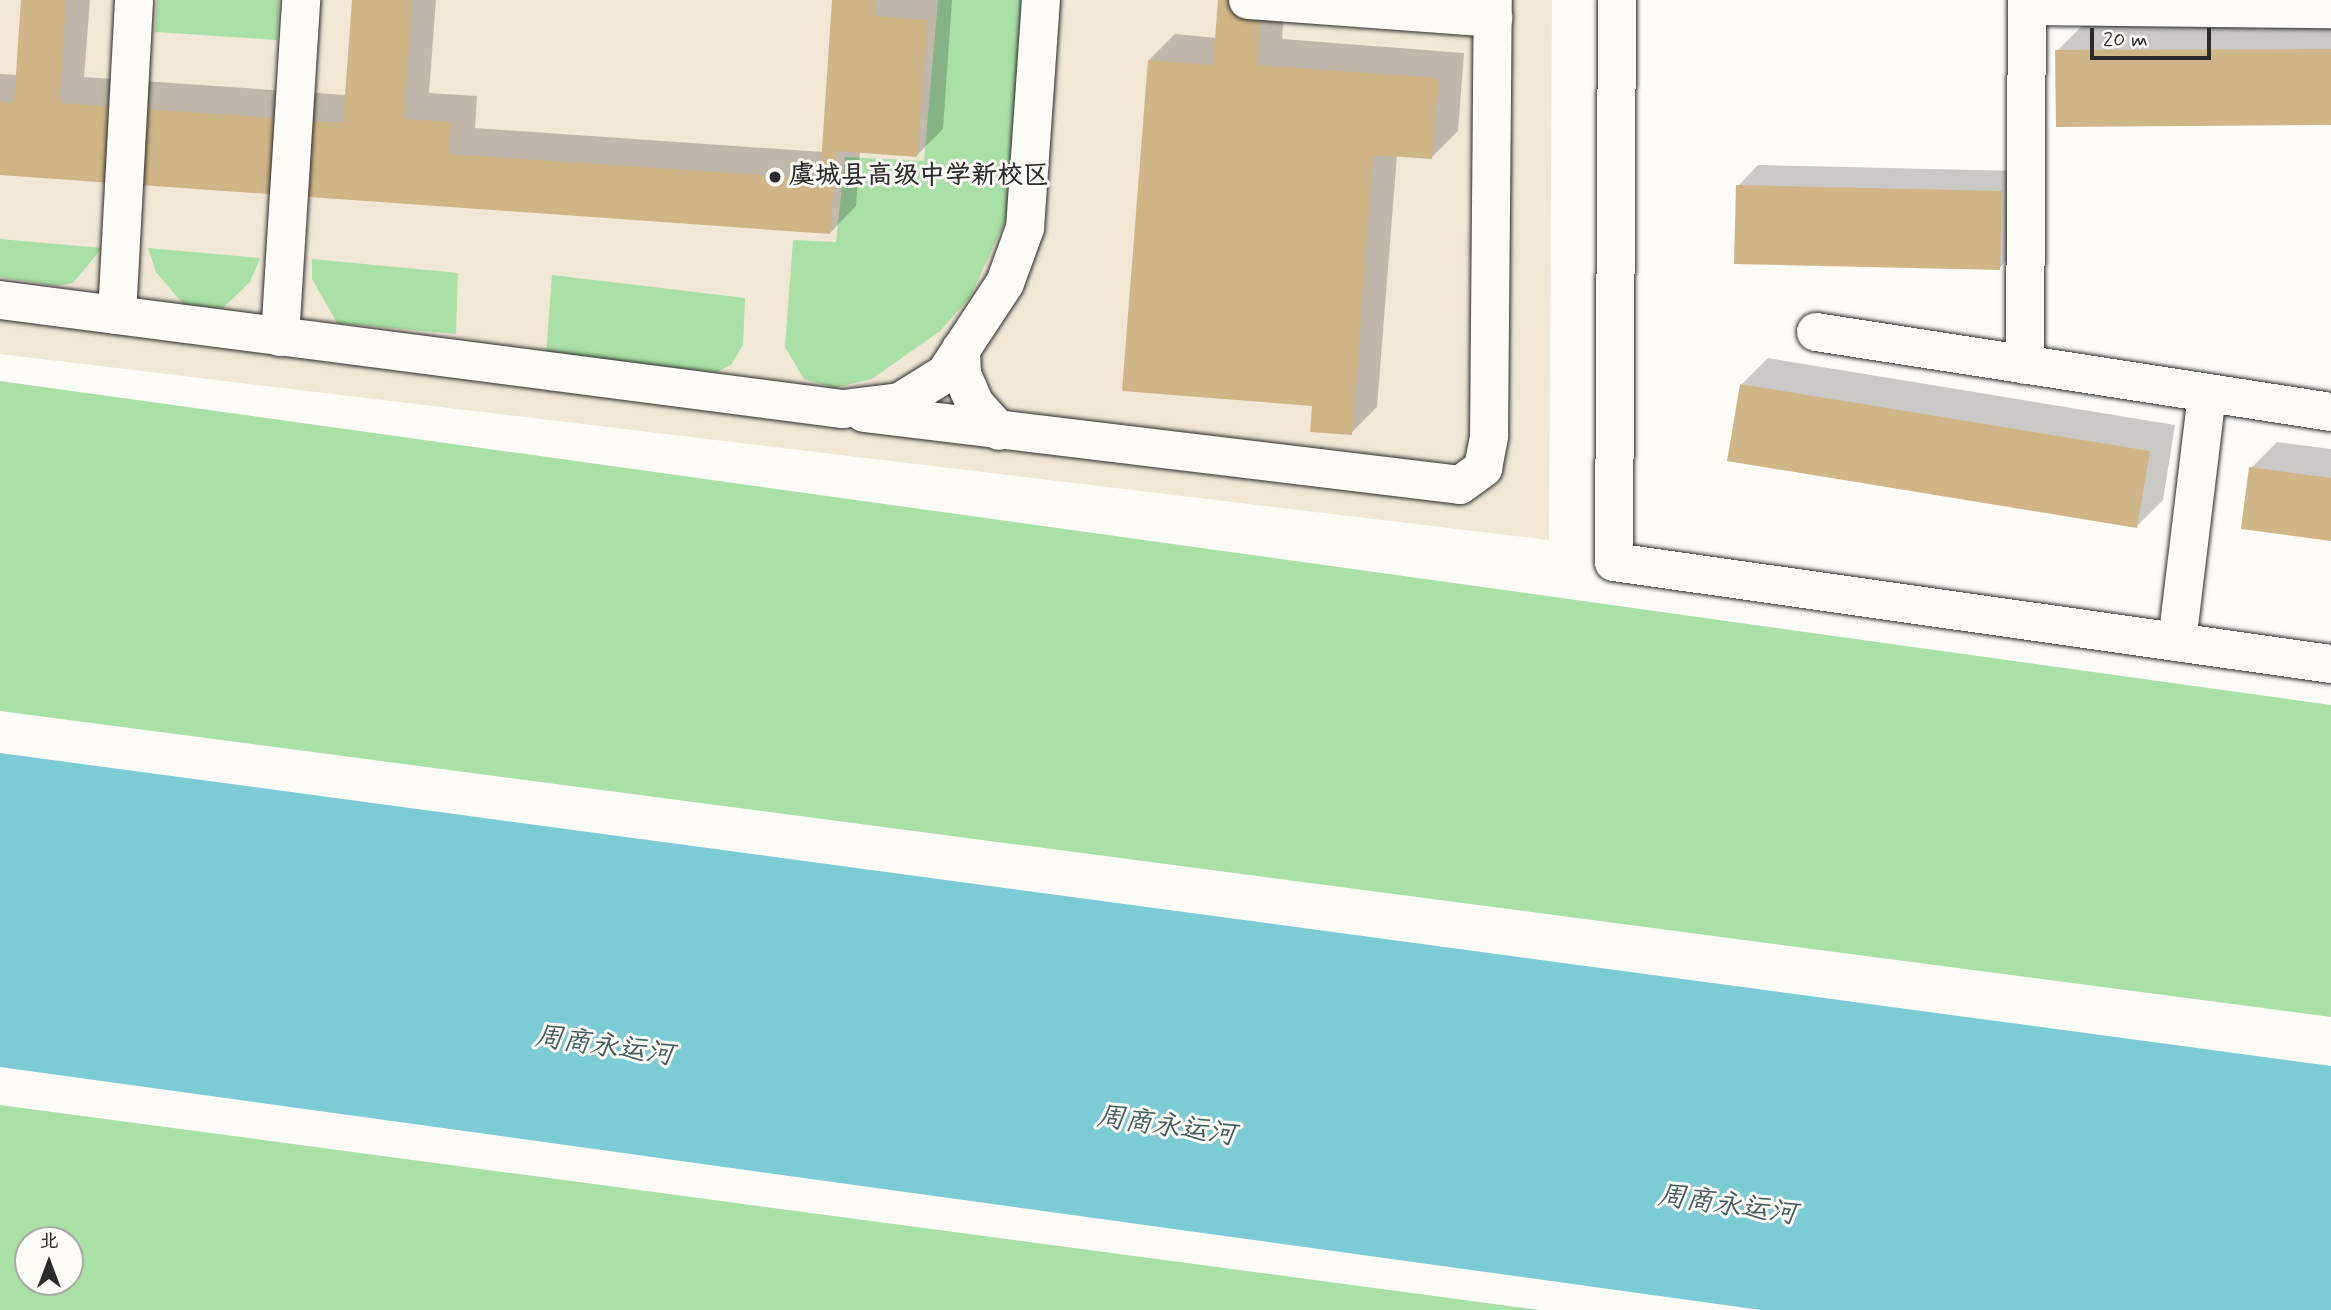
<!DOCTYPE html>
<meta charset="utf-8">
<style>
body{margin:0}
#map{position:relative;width:2331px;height:1310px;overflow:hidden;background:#fdfcf7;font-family:Mynerve,"LXGW WenKai TC",sans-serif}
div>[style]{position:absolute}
.built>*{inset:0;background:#f0e7d5}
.green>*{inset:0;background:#a8e0a5}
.water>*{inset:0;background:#7cccd6}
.shadow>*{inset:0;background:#0003}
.building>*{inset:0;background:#d0b686}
.roads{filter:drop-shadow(0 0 2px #2b2b2b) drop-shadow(0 0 2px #2b2b2b)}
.minor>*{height:38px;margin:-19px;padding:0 19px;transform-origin:19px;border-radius:19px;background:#fdfcf7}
.dots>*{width:19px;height:19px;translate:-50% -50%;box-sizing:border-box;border:4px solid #fdfcf7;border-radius:50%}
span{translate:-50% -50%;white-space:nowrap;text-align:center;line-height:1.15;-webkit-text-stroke:6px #fdfcf7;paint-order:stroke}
.poi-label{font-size:26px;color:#2b2b2b;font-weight:700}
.left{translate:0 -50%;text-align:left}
.water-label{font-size:28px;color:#435b5e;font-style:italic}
.north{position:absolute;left:14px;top:1226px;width:70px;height:70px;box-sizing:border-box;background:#fdfcf7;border:2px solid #a9a8a5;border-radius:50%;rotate:0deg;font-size:19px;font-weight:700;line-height:28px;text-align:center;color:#2b2b2b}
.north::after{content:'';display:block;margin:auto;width:24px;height:32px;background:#2b2b2b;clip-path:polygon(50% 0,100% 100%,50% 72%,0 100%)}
.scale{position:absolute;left:2090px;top:28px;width:121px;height:32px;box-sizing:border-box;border:4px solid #2b2b2b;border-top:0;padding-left:9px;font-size:21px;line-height:24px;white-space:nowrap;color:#2b2b2b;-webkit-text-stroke:5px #fdfcf7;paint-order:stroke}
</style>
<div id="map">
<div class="built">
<i style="clip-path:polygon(0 0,1552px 0,1549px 540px,0 354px)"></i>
</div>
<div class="green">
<i style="clip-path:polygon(157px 0,279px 0,277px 40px,155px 32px)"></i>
<i style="clip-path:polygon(938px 0,1022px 0,1008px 215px,970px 297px,940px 331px,872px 379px,834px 388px,804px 379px,785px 347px,793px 240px,836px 242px,845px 157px,924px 161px)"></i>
<i style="clip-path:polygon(0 239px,102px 248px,73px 283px,57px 286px,0 277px)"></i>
<i style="clip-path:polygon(148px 248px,260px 258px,250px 282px,223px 308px,184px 305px,156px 272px)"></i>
<i style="clip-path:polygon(312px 259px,458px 273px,456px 334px,337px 323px,312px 279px)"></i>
<i style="clip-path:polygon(552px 275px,745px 298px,743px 345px,731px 365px,717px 372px,546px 355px)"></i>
<i style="clip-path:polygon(0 381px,2331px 705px,2331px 1017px,0 711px)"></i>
<i style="clip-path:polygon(evenodd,0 1105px,1540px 1310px,0 1310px,0 1105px,28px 1240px,70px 1240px,70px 1282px,28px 1282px,28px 1240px)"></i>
</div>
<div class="water">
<i style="clip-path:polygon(0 753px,2331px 1066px,2331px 1310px,1761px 1310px,0 1067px)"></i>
</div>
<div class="shadow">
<i style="clip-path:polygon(23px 0,90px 0,84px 77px,346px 95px,353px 0,436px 0,429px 93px,477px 96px,475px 128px,823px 152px,834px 0,952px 0,943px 129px,917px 155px,860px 151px,856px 206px,830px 233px,0 173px,0 74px,18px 75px)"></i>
<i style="clip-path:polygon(1220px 0,1285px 0,1282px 39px,1464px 53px,1458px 131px,1431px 158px,1397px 155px,1377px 407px,1351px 433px,1314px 404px,1149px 60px,1175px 34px,1217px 38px)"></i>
<i style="clip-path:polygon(2331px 23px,2331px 123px,2057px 51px,2083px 25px)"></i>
<i style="clip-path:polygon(1758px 165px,2021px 171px,2020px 248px,1999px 268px,1738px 186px)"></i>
<i style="clip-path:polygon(1768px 358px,2175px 425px,2163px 500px,2137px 526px,1742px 384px)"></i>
<i style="clip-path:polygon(2277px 442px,2331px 449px,2331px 539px,2251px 468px)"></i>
</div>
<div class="building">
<i style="clip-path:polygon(21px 0,66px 0,59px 103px,343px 123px,352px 0,412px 0,404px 119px,451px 122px,449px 154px,820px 179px,832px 0,876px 0,875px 16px,927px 20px,917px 157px,836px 151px,830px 234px,0 175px,0 101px,14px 103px)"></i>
<i style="clip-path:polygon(1218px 0,1262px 0,1257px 65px,1438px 78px,1432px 159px,1373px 155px,1352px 435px,1310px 432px,1312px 406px,1122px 391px,1148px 60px,1213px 65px)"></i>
<i style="clip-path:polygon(2331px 49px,2331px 125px,2056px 127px,2055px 50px)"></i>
<i style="clip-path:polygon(1736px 185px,2002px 191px,2000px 270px,1734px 264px)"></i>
<i style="clip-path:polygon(1740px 384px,2150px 451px,2137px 528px,1727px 461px)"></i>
<i style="clip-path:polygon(2249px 467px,2331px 478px,2331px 541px,2241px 529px)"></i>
</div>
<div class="roads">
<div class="minor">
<i style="left:1248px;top:0;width:246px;rotate:4.2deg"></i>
<i style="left:1617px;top:0;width:562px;rotate:90.31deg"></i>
<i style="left:1614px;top:562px;width:724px;rotate:8.1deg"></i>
<i style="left:2027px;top:6px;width:304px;rotate:0.6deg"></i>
<i style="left:0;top:300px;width:850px;rotate:7.37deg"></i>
<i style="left:843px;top:409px;width:57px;rotate:-7deg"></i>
<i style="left:900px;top:402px;width:53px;rotate:-31.9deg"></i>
<i style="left:945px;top:374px;width:109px;rotate:-56.6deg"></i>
<i style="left:1005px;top:283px;width:59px;rotate:-70deg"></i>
<i style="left:1025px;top:228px;width:229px;rotate:-86deg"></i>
<i style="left:117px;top:315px;width:315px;rotate:-86.9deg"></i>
<i style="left:1816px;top:332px;width:521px;rotate:8.83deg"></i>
<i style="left:280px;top:337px;width:338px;rotate:-86.4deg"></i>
<i style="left:961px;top:349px;width:25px;rotate:88deg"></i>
<i style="left:962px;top:374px;width:33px;rotate:67deg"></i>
<i style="left:975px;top:404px;width:36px;rotate:48deg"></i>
<i style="left:2025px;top:365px;width:365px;rotate:-89.7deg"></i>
<i style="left:864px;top:413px;width:600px;rotate:6.89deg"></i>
<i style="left:1460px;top:485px;width:29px;rotate:-36deg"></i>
<i style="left:1483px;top:468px;width:33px;rotate:-79deg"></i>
<i style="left:1489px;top:436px;width:436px;rotate:-89.5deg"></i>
<i style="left:2177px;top:642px;width:251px;rotate:-83.1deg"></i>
</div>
</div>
<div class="dots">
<i style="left:775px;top:177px;background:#2b2b2b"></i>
</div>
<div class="poi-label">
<span class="left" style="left:789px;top:177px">虞城县高级中学新校区</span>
</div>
<div class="water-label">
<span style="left:604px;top:1047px;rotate:8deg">周商永运河</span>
<span style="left:1166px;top:1127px;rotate:8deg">周商永运河</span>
<span style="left:1727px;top:1206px;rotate:8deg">周商永运河</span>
</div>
<div class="north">北</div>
<div class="scale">20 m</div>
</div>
